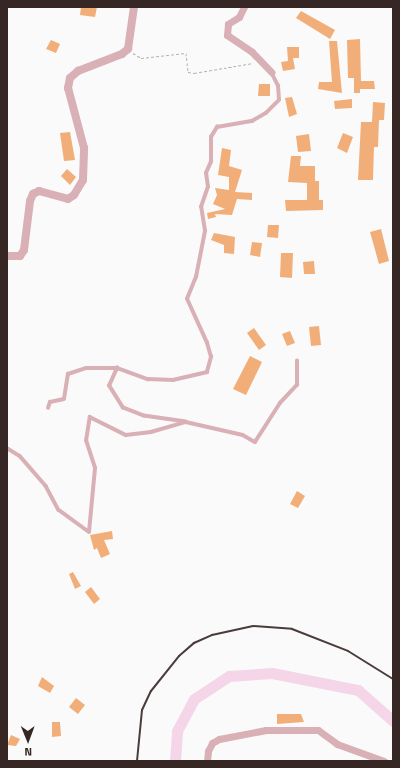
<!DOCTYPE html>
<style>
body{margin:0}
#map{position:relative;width:400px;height:768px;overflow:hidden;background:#fafafa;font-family:"Titillium Web",sans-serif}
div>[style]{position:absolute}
.river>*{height:11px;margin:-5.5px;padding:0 5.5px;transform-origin:5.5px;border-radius:5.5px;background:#f5d6e8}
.building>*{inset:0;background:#f2ae79}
.path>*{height:1px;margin-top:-0.5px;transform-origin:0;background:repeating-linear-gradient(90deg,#b7b2b0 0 3px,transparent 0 5px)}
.service>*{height:3.5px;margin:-1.75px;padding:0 1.75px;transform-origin:1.75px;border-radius:1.75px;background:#d8b0b6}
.minor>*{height:7px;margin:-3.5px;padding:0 3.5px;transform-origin:3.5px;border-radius:3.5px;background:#d8b0b6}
.tertiary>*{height:8px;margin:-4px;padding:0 4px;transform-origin:4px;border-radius:4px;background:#d8b0b6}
.rail>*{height:2px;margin:-1px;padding:0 1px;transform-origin:1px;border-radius:1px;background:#4a3c3a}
span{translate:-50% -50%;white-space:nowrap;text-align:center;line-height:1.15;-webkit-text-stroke:3px #fafafa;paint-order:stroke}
.frame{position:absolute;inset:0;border:8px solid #362724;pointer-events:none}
.north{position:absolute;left:8px;top:720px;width:40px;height:40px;-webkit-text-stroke:3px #fafafa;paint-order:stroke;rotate:179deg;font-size:11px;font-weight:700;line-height:16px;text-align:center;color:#362724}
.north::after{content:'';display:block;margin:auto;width:14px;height:18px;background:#362724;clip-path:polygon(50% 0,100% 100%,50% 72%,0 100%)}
</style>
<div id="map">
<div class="river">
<i style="left:175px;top:761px;width:30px;rotate:-86deg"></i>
<i style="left:177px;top:731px;width:36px;rotate:-62deg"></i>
<i style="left:194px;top:699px;width:42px;rotate:-33.3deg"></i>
<i style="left:229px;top:676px;width:43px;rotate:-4deg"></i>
<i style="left:272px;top:673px;width:88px;rotate:11.2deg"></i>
<i style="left:358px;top:690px;width:47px;rotate:41.5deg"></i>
</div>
<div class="building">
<i style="clip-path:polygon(81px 7px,97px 7px,95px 17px,80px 15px)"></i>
<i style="clip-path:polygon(301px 11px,335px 30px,330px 39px,296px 18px)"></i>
<i style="clip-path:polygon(360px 39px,361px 81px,374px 81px,375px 89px,360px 89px,360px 93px,354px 93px,354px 78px,348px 78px,347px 40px)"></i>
<i style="clip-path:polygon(51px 40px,60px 44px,56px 53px,46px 49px)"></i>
<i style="clip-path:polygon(329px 41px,337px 41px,342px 93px,318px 89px,319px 82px,332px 82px)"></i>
<i style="clip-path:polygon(287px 47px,299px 47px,299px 58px,293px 58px,295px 69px,283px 71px,281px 62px,288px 61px)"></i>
<i style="clip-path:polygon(259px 84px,270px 84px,270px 96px,258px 96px)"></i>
<i style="clip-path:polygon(292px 97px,297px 114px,289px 117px,285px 98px)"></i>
<i style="clip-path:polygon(352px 99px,352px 108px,335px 109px,334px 101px)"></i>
<i style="clip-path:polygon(373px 102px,385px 103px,384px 120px,379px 120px,378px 147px,374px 147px,373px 180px,358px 180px,361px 122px,372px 122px)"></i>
<i style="clip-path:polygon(70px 132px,75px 160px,64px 161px,60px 133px)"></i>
<i style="clip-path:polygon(343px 133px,353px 137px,347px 153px,337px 148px)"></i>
<i style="clip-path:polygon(309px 134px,311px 151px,298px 152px,296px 136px)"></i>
<i style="clip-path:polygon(222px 148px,231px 150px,229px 166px,242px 170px,235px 192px,252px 193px,252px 200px,237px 199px,232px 215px,215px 214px,216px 217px,208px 219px,207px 213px,225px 209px,213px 204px,217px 195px,215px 188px,229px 190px,229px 177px,218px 175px)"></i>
<i style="clip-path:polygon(291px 156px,301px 156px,300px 166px,315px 166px,315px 181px,319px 181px,319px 200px,323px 200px,323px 210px,286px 211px,285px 200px,307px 200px,307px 183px,288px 182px)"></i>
<i style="clip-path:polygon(67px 169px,76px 177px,70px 185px,61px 176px)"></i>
<i style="clip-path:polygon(268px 225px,279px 225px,278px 238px,267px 237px)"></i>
<i style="clip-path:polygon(381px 229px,389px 261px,379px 264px,370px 232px)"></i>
<i style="clip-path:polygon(214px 233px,235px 237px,234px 254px,224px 253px,224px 245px,211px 240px)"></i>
<i style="clip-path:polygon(252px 242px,262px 243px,260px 257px,250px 255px)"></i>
<i style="clip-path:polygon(281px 253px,293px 253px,292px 278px,280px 277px)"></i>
<i style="clip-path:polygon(314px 261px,315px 274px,304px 274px,303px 262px)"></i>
<i style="clip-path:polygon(319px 326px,321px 345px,311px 346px,309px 327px)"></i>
<i style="clip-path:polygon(254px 328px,266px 345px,259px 350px,247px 333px)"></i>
<i style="clip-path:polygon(290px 331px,295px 343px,287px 346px,282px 334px)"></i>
<i style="clip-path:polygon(250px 356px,262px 362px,246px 395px,233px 389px)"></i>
<i style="clip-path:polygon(297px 491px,305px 496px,298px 508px,290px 504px)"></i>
<i style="clip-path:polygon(112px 531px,113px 539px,104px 540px,110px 554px,101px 558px,97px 548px,94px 550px,90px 535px)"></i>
<i style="clip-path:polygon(73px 572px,81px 586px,75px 589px,69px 574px)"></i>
<i style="clip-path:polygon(91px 587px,100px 599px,94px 604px,85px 592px)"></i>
<i style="clip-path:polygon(42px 677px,54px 686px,50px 693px,38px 686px)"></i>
<i style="clip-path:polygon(76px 698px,85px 705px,78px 714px,69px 707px)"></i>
<i style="clip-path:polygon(277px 714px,301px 714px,304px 722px,277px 724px)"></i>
<i style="clip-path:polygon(52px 722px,60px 722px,61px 736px,52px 737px)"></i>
<i style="clip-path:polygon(11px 735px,20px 739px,16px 746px,7px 745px)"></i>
</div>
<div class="path">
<i style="left:133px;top:53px;width:9px;rotate:32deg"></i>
<i style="left:141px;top:58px;width:45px;rotate:-6.3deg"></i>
<i style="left:186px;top:53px;width:19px;rotate:84deg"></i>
<i style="left:188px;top:72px;width:6px;rotate:9deg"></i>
<i style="left:194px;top:73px;width:60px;rotate:-9.6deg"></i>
</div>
<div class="service">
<i style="left:48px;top:408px;width:6px;rotate:-72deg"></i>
<i style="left:50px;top:402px;width:14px;rotate:-12deg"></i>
<i style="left:64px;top:399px;width:25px;rotate:-81deg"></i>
<i style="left:68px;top:374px;width:19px;rotate:-18deg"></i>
<i style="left:86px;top:368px;width:31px"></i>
<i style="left:186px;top:422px;width:42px;rotate:-171.9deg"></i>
<i style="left:144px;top:416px;width:22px;rotate:-159deg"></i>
<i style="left:123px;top:408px;width:26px;rotate:-122deg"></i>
<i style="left:109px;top:386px;width:20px;rotate:-66deg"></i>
<i style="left:117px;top:368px;width:33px;rotate:20deg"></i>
<i style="left:148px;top:379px;width:25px;rotate:2deg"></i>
<i style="left:173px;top:380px;width:35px;rotate:-13deg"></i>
<i style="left:207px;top:372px;width:16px;rotate:-75deg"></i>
<i style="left:211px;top:357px;width:15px;rotate:-106deg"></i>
<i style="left:207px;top:343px;width:48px;rotate:-114.4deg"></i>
<i style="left:187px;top:299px;width:24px;rotate:-68deg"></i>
<i style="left:196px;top:277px;width:47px;rotate:-78.9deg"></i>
<i style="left:205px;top:231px;width:24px;rotate:-99deg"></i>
<i style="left:201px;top:207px;width:21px;rotate:-71deg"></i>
<i style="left:208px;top:187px;width:14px;rotate:-98deg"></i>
<i style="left:206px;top:173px;width:12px;rotate:-66deg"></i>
<i style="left:211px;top:162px;width:25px;rotate:-90deg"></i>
<i style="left:211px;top:137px;width:12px;rotate:-59deg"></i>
<i style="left:217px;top:127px;width:36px;rotate:-10deg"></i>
<i style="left:252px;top:121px;width:16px;rotate:-30deg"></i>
<i style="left:266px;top:113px;width:18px;rotate:-45deg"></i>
<i style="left:279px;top:100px;width:14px;rotate:-94deg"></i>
<i style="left:278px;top:86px;width:16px;rotate:-117deg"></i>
<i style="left:7px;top:448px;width:15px;rotate:32deg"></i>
<i style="left:20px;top:456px;width:40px;rotate:49deg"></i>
<i style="left:46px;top:486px;width:27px;rotate:62deg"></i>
<i style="left:59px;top:510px;width:37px;rotate:36deg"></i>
<i style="left:89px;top:532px;width:64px;rotate:-84.6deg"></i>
<i style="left:95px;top:468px;width:28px;rotate:-108deg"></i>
<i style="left:86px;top:441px;width:24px;rotate:-81deg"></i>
<i style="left:90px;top:417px;width:40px;rotate:26.6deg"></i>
<i style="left:126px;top:435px;width:25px;rotate:-7deg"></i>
<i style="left:151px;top:432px;width:36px;rotate:-16deg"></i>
<i style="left:186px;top:422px;width:58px;rotate:12.8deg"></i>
<i style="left:243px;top:435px;width:14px;rotate:30deg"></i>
<i style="left:255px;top:442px;width:46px;rotate:-57.3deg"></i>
<i style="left:280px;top:403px;width:25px;rotate:-47deg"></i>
<i style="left:297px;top:385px;width:24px;rotate:-90deg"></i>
</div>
<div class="minor">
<i style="left:244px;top:7px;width:11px;rotate:117deg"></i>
<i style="left:239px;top:17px;width:13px;rotate:148deg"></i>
<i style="left:228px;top:24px;width:11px;rotate:95deg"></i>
<i style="left:227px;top:35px;width:30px;rotate:34deg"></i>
<i style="left:252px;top:52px;width:28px;rotate:46deg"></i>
<i style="left:207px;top:761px;width:10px;rotate:-84deg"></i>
<i style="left:208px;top:751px;width:9px;rotate:-63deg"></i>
<i style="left:212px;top:743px;width:8px;rotate:-30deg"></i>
<i style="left:219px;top:739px;width:48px;rotate:-10.8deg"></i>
<i style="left:266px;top:730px;width:52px"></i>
<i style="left:318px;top:730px;width:24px;rotate:36deg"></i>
<i style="left:337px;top:744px;width:50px;rotate:19.9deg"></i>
</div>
<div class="tertiary">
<i style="left:7px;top:256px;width:13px"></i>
<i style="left:20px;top:256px;width:7px;rotate:-56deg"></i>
<i style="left:24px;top:250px;width:49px;rotate:-83deg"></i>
<i style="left:30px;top:201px;width:8px;rotate:-67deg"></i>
<i style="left:33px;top:194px;width:7px;rotate:-27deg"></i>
<i style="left:39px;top:191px;width:30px;rotate:15deg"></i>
<i style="left:68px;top:199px;width:7px;rotate:-34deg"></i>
<i style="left:74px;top:195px;width:17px;rotate:-59deg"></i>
<i style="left:83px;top:180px;width:32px;rotate:-88deg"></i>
<i style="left:84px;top:148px;width:62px;rotate:-104.9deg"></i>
<i style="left:68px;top:88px;width:10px;rotate:-79deg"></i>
<i style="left:70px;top:78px;width:11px;rotate:-41deg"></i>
<i style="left:78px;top:71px;width:47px;rotate:-21.1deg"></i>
<i style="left:122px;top:54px;width:8px;rotate:-40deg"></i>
<i style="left:128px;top:49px;width:42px;rotate:-81.9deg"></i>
</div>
<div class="rail">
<i style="left:137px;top:761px;width:51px;rotate:-84.4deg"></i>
<i style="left:142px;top:710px;width:21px;rotate:-65deg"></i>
<i style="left:151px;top:691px;width:45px;rotate:-51.3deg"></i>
<i style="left:179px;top:656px;width:20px;rotate:-41deg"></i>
<i style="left:194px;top:643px;width:20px;rotate:-24deg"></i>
<i style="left:212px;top:635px;width:42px;rotate:-12.4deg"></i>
<i style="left:253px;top:626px;width:39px;rotate:4deg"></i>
<i style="left:292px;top:629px;width:60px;rotate:21.4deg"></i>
<i style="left:348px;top:651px;width:53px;rotate:31.9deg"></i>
</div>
<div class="frame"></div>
<div class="north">N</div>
</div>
